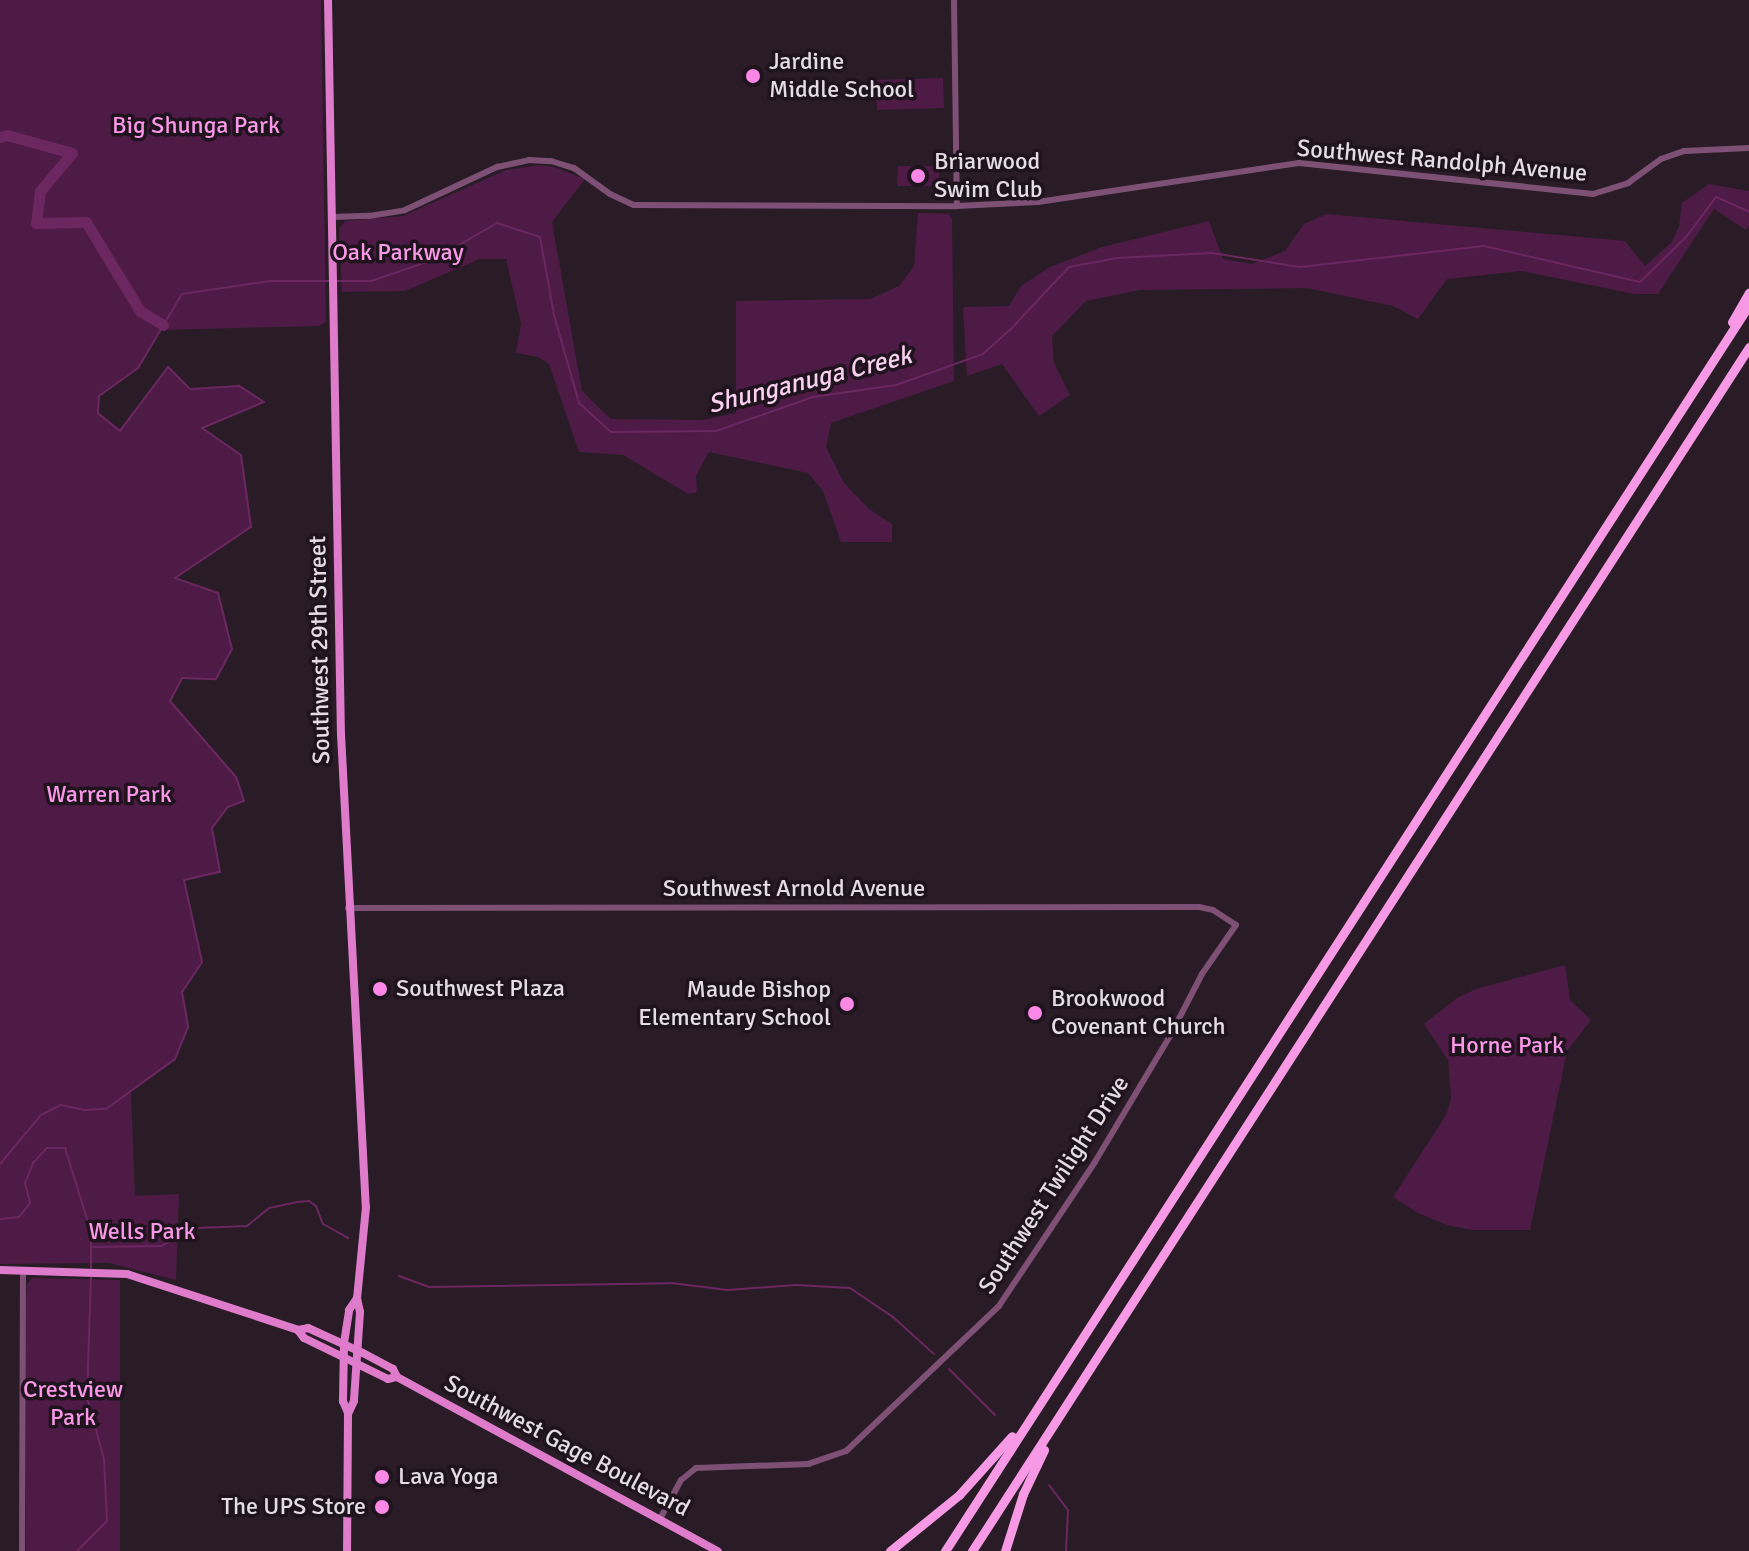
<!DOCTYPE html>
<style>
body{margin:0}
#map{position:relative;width:1749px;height:1551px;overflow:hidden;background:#291c26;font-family:Signika,sans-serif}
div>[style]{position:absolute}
.green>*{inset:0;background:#4d1b45}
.stream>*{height:2px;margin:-1px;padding:0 1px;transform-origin:1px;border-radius:1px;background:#6c2761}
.river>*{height:11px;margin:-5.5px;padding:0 5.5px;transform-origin:5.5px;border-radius:5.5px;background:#6c2761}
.minor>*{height:6px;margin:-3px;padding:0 3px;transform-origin:3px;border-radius:3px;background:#7f5075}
.major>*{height:8px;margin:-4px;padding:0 4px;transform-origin:4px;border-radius:4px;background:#de7ccb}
.highway>*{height:9px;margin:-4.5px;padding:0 4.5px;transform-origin:4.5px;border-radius:4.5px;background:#f799e5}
.dots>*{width:22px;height:22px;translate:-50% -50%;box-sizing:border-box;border:4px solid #1f131d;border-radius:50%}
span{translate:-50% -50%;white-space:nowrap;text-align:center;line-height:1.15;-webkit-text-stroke:7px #1f131d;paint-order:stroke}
.poi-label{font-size:24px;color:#e6dce3}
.left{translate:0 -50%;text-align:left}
.right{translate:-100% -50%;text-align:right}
.park-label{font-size:24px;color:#fa97e7}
.street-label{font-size:24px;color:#e6dce3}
.water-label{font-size:26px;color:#f9d0ef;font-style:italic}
</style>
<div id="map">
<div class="green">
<i style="clip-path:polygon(0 0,321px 0,326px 322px,319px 326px,160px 330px,138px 368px,99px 396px,99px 413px,120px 431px,168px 367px,190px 389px,239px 386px,264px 402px,203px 428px,241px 455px,251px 527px,175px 577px,218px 593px,232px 649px,216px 679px,182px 678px,171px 701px,236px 777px,244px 801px,228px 807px,212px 828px,220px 872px,184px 881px,202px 962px,182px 992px,188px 1026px,175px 1059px,131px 1092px,135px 1196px,179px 1194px,176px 1280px,109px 1263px,0 1264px)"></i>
<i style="clip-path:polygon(943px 78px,944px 108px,877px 110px,876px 80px)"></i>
<i style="clip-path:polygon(539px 165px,554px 167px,585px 179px,552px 222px,582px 391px,611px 419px,703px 420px,736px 413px,736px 301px,870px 299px,899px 286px,914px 266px,918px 213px,949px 214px,952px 219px,954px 381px,831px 423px,826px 447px,844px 483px,869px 509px,892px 524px,892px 542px,841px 542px,823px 491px,808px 473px,709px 452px,696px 476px,697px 492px,688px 494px,623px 455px,579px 452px,549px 364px,538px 357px,516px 353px,521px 324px,506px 259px,480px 259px,405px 291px,342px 292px,339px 229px,345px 221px,403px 216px,506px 170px)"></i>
<i style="clip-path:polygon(898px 166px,939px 166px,939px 186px,897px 186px)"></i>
<i style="clip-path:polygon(1709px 184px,1749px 191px,1749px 225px,1746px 230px,1714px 209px,1658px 294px,1634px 294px,1521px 271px,1447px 279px,1418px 319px,1393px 306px,1307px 288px,1140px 290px,1086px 301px,1052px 336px,1054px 363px,1070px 395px,1039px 416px,1002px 364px,967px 376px,963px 307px,1009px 306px,1021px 286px,1050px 267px,1102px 247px,1209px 221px,1223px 259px,1252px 264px,1285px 251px,1304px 224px,1327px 214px,1625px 241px,1645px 266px,1671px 243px,1679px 227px,1682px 203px)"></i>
<i style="clip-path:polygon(1565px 965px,1570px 1000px,1591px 1020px,1567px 1051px,1530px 1230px,1472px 1230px,1447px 1225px,1418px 1213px,1393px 1197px,1446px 1115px,1451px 1099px,1448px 1060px,1424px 1024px,1457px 998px,1476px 989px)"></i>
<i style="clip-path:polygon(32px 1278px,120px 1280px,120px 1551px,26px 1551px,25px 1306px,27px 1284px)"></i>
</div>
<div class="stream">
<i style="left:335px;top:281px;width:36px"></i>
<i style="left:371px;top:281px;width:65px;rotate:-18.7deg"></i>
<i style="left:433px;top:260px;width:74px;rotate:-30deg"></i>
<i style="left:497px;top:223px;width:45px;rotate:18deg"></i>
<i style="left:540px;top:237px;width:79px;rotate:79.8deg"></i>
<i style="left:554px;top:315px;width:91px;rotate:74.1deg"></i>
<i style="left:579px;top:403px;width:43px;rotate:42.2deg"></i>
<i style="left:611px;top:432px;width:105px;rotate:-0.5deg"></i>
<i style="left:716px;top:431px;width:103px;rotate:-19.3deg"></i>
<i style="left:813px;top:397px;width:84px;rotate:-8.2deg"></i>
<i style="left:896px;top:385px;width:92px;rotate:-19.6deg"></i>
<i style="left:983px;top:354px;width:36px;rotate:-42deg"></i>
<i style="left:1010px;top:330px;width:86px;rotate:-46.9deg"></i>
<i style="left:1069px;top:267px;width:49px;rotate:-10.6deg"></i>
<i style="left:1117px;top:258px;width:95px;rotate:-3deg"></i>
<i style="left:1212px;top:253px;width:89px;rotate:9deg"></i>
<i style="left:1300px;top:267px;width:185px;rotate:-6.5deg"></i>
<i style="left:1484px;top:246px;width:160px;rotate:13deg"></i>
<i style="left:1640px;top:282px;width:66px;rotate:-44.4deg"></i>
<i style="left:1687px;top:236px;width:49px;rotate:-53.4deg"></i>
<i style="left:1716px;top:197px;width:36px;rotate:24deg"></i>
<i style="left:0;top:1164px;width:64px;rotate:-50.1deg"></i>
<i style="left:41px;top:1115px;width:22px;rotate:-27deg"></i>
<i style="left:61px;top:1105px;width:24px;rotate:12deg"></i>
<i style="left:84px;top:1110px;width:22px;rotate:-3deg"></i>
<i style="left:106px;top:1109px;width:85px;rotate:-35.9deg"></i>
<i style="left:175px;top:1059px;width:35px;rotate:-68deg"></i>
<i style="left:188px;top:1026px;width:35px;rotate:-100deg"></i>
<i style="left:182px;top:992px;width:36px;rotate:-56deg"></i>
<i style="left:202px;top:962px;width:84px;rotate:-102.4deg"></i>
<i style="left:184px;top:880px;width:37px;rotate:-13deg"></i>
<i style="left:220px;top:872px;width:45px;rotate:-100.3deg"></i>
<i style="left:212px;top:828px;width:26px;rotate:-53deg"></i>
<i style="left:228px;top:807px;width:17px;rotate:-21deg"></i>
<i style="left:244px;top:801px;width:25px;rotate:-108deg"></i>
<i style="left:236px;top:777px;width:101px;rotate:-131deg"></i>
<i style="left:170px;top:701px;width:26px;rotate:-62deg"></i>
<i style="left:182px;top:678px;width:34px;rotate:2deg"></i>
<i style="left:216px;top:679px;width:34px;rotate:-62deg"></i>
<i style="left:232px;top:649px;width:58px;rotate:-104deg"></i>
<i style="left:218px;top:593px;width:46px;rotate:-160.8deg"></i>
<i style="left:175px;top:578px;width:92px;rotate:-33.9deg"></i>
<i style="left:251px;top:527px;width:73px;rotate:-97.9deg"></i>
<i style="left:241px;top:455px;width:47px;rotate:-145.3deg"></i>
<i style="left:202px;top:428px;width:67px;rotate:-22.8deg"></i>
<i style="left:264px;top:402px;width:30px;rotate:-147deg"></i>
<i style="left:239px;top:386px;width:49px;rotate:176.5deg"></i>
<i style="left:190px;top:389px;width:31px;rotate:-135deg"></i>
<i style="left:168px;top:367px;width:80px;rotate:126.9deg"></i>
<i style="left:120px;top:431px;width:28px;rotate:-141deg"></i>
<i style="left:98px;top:413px;width:17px;rotate:-87deg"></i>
<i style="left:99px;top:396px;width:48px;rotate:-35.7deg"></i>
<i style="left:138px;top:368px;width:86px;rotate:-59.3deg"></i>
<i style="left:182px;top:294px;width:89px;rotate:-8.4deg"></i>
<i style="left:270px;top:281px;width:59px"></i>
<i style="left:0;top:1219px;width:19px;rotate:-6deg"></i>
<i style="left:19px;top:1217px;width:18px;rotate:-52deg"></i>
<i style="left:30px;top:1203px;width:21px;rotate:-104deg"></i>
<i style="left:25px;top:1183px;width:22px;rotate:-68deg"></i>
<i style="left:33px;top:1163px;width:21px;rotate:-47deg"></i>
<i style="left:47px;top:1148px;width:18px"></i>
<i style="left:65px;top:1148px;width:88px;rotate:72.8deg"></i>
<i style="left:91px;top:1232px;width:36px;rotate:90deg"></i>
<i style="left:93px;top:1247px;width:68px;rotate:-0.8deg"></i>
<i style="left:161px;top:1246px;width:40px;rotate:-26.6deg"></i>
<i style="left:197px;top:1228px;width:50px;rotate:-2.3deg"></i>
<i style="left:247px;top:1226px;width:28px;rotate:-39deg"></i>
<i style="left:269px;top:1208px;width:29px;rotate:-12deg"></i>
<i style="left:297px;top:1202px;width:12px;rotate:-5deg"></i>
<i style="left:309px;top:1201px;width:9px;rotate:36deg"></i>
<i style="left:316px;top:1206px;width:19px;rotate:69deg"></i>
<i style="left:323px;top:1224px;width:29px;rotate:29deg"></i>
<i style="left:399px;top:1276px;width:32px;rotate:20deg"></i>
<i style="left:429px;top:1287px;width:242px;rotate:-0.9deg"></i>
<i style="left:671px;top:1283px;width:57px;rotate:7deg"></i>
<i style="left:728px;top:1290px;width:68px;rotate:-4.2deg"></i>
<i style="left:796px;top:1285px;width:54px;rotate:3.2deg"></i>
<i style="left:850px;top:1288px;width:52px;rotate:34deg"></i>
<i style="left:893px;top:1317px;width:55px;rotate:42.1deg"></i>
<i style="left:949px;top:1369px;width:65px;rotate:45deg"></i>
<i style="left:1049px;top:1485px;width:31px;rotate:53deg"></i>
<i style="left:1068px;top:1510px;width:41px;rotate:92.8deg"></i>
<i style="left:77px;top:1551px;width:42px;rotate:-45deg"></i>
<i style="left:107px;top:1521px;width:62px;rotate:-92.8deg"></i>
<i style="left:104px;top:1459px;width:64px;rotate:-105.3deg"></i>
<i style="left:87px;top:1397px;width:122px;rotate:-88.1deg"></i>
</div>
<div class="river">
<i style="left:0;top:137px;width:7px;rotate:-16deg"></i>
<i style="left:7px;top:135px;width:67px;rotate:15.5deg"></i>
<i style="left:72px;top:153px;width:50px;rotate:130.1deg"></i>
<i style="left:40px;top:191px;width:32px;rotate:97deg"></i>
<i style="left:36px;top:223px;width:50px;rotate:-1.1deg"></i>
<i style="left:86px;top:222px;width:104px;rotate:58.8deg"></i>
<i style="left:140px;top:311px;width:27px;rotate:31deg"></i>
</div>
<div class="minor">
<i style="left:954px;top:0;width:206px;rotate:89.2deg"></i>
<i style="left:332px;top:217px;width:37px;rotate:-2deg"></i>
<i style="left:369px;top:216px;width:36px;rotate:-9deg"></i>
<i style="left:405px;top:210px;width:102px;rotate:-25.1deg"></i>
<i style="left:497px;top:167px;width:33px;rotate:-12deg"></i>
<i style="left:529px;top:160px;width:22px;rotate:3deg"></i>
<i style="left:551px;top:161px;width:24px;rotate:17deg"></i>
<i style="left:574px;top:168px;width:44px;rotate:35.8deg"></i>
<i style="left:610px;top:194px;width:26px;rotate:25deg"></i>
<i style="left:634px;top:205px;width:323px;rotate:0.2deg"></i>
<i style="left:957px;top:206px;width:81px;rotate:-2.8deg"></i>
<i style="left:1038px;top:202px;width:264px;rotate:-8.5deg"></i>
<i style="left:1299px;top:163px;width:296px;rotate:6deg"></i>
<i style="left:1593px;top:194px;width:37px;rotate:-17deg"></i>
<i style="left:1628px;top:183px;width:41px;rotate:-36deg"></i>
<i style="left:1661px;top:159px;width:24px;rotate:-19deg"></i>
<i style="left:1684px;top:151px;width:65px;rotate:-2.6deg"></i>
<i style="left:348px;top:908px;width:851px;rotate:-0.07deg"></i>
<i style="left:1199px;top:907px;width:14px;rotate:12deg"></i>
<i style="left:1213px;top:910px;width:27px;rotate:33deg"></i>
<i style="left:1236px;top:925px;width:60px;rotate:124.8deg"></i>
<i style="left:1202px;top:974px;width:70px;rotate:117.3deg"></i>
<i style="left:1170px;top:1036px;width:147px;rotate:120.8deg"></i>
<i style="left:1095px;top:1162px;width:173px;rotate:123.7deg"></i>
<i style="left:999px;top:1306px;width:211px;rotate:136.5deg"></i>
<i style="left:846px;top:1451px;width:39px;rotate:161deg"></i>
<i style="left:809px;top:1464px;width:113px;rotate:178deg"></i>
<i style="left:696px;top:1468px;width:19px;rotate:141deg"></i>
<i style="left:681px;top:1480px;width:44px;rotate:118.3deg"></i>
<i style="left:22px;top:1551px;width:281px;rotate:-89.8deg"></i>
</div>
<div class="major">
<i style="left:328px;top:0;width:734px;rotate:88.99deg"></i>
<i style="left:341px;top:734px;width:474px;rotate:87deg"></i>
<i style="left:366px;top:1207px;width:91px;rotate:95.6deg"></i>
<i style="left:357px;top:1298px;width:14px;rotate:78deg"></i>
<i style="left:360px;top:1312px;width:89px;rotate:93.9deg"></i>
<i style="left:354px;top:1401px;width:14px;rotate:115deg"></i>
<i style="left:348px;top:1414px;width:137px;rotate:90.4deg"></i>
<i style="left:0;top:1270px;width:127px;rotate:1.8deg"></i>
<i style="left:127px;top:1274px;width:180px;rotate:18.1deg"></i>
<i style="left:298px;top:1330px;width:10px;rotate:-11deg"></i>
<i style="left:308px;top:1328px;width:60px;rotate:24.4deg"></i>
<i style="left:363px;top:1353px;width:34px;rotate:28deg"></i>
<i style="left:393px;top:1369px;width:9px;rotate:63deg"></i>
<i style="left:397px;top:1377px;width:365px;rotate:28.5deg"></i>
<i style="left:298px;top:1330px;width:10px;rotate:53deg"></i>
<i style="left:304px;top:1338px;width:93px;rotate:26deg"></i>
<i style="left:388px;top:1379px;width:9px;rotate:-13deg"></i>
<i style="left:348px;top:1413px;width:13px;rotate:-113deg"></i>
<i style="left:343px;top:1401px;width:58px;rotate:-89deg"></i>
<i style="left:344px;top:1343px;width:33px;rotate:-81deg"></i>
<i style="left:349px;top:1310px;width:14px;rotate:-56deg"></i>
</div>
<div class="highway">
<i style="left:1732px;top:322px;width:34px;rotate:-60deg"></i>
<i style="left:890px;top:1551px;width:89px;rotate:-39.1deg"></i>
<i style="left:959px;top:1495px;width:79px;rotate:-48.1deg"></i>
<i style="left:945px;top:1551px;width:1483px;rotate:-57.17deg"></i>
<i style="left:972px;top:1551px;width:1433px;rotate:-57.16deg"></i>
<i style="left:1005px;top:1551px;width:60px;rotate:-72.5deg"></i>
<i style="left:1023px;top:1494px;width:49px;rotate:-64.5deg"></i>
</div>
<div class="dots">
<i style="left:753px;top:76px;background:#fb87e6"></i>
<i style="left:918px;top:176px;background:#fb87e6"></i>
<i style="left:380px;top:989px;background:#fb87e6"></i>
<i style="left:847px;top:1004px;background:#fb87e6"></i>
<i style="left:1035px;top:1013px;background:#fb87e6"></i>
<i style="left:382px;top:1477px;background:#fb87e6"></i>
<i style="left:382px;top:1507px;background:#fb87e6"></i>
</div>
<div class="poi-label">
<span class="left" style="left:769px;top:76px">Jardine<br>Middle School</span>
<span class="left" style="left:934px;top:176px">Briarwood<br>Swim Club</span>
<span class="left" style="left:396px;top:989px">Southwest Plaza</span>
<span class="right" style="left:831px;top:1004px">Maude Bishop<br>Elementary School</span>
<span class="left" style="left:1051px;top:1013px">Brookwood<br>Covenant Church</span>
<span class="left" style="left:398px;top:1477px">Lava Yoga</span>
<span class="right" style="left:366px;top:1507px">The UPS Store</span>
</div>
<div class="park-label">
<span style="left:196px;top:126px">Big Shunga Park</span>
<span style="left:398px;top:253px">Oak Parkway</span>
<span style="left:109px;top:795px">Warren Park</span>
<span style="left:1507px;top:1046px">Horne Park</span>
<span style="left:142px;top:1232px">Wells Park</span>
<span style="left:73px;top:1404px">Crestview<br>Park</span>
</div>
<div class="street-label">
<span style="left:1442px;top:161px;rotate:5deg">Southwest Randolph Avenue</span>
<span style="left:320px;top:650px;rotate:-91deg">Southwest 29th Street</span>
<span style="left:794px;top:889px">Southwest Arnold Avenue</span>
<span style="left:1054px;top:1185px;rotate:-57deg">Southwest Twilight Drive</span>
<span style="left:567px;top:1446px;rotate:28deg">Southwest Gage Boulevard</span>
</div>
<div class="water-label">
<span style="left:810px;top:381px;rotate:-14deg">Shunganuga Creek</span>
</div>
</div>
